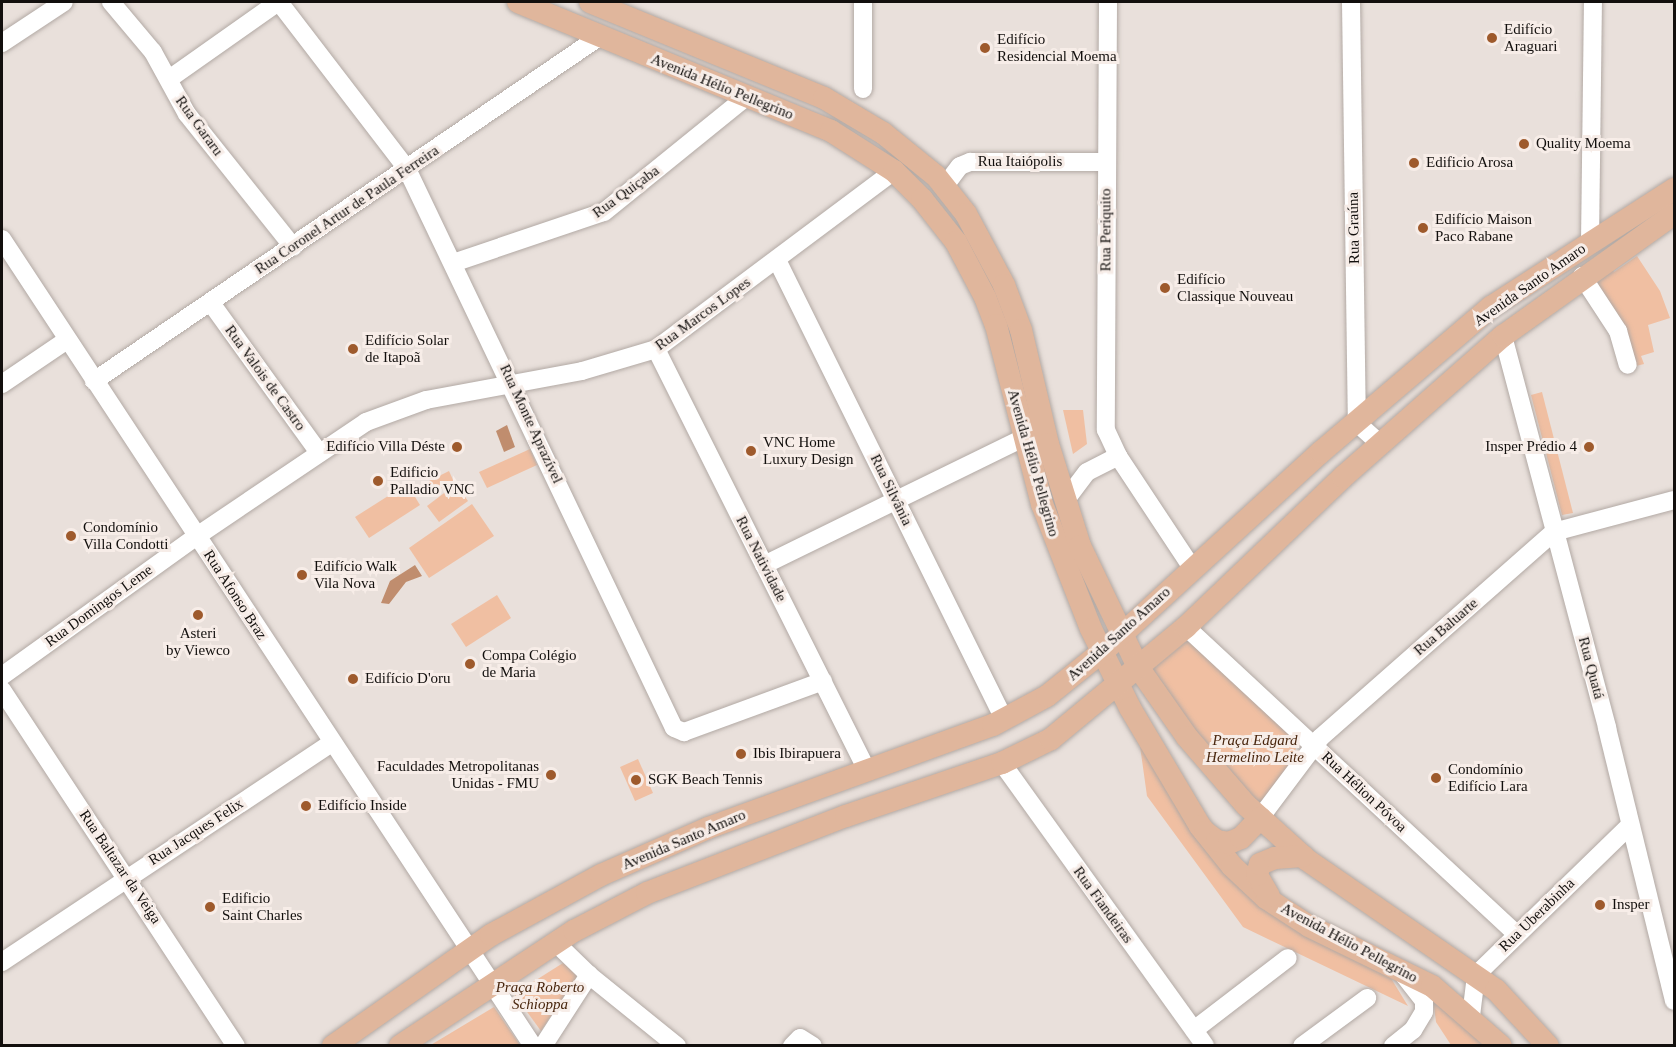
<!DOCTYPE html>
<meta charset="utf-8">
<style>
body{margin:0}
#map{position:relative;width:1676px;height:1047px;overflow:hidden;background:#e9e0db;font-family:Georgia,serif}
div>[style]{position:absolute}
.green>*{inset:0;background:#f0bfa2}
.water>*{inset:0;background:#c08d6e}
.roads{filter:drop-shadow(0 0 2px #b2a9a4) drop-shadow(0 0 2px #b2a9a4)}
.minor>*{height:18px;margin:-9px;padding:0 9px;transform-origin:9px;border-radius:9px;background:#fff}
.major>*{height:22px;margin:-11px;padding:0 11px;transform-origin:11px;border-radius:11px;background:#e0b69c}
.dots>*{width:16px;height:16px;translate:-50% -50%;box-sizing:border-box;border:3px solid #f7ede8;border-radius:50%}
span{translate:-50% -50%;white-space:nowrap;text-align:center;line-height:1.15;-webkit-text-stroke:6px #f7ede8;paint-order:stroke}
.poi-label{font-size:15px;color:#120f0d}
.left{translate:0 -50%;text-align:left}
.right{translate:-100% -50%;text-align:right}
.street-label{font-size:15px;color:#120f0d}
.park-label{font-size:15px;color:#49260e;font-style:italic}
.frame{position:absolute;inset:0;border:3px solid #120f0d;pointer-events:none}
</style>
<div id="map">
<div class="green">
<i style="clip-path:polygon(1637px 256px,1660px 291px,1670px 318px,1648px 325px,1654px 352px,1641px 356px,1644px 364px,1636px 366px,1590px 280px,1610px 266px,1614px 272px)"></i>
<i style="clip-path:polygon(1542px 392px,1573px 513px,1562px 515px,1531px 395px)"></i>
<i style="clip-path:polygon(1063px 410px,1083px 410px,1087px 444px,1073px 454px)"></i>
<i style="clip-path:polygon(530px 449px,537px 465px,487px 488px,479px 472px)"></i>
<i style="clip-path:polygon(449px 471px,454px 482px,429px 493px,425px 483px)"></i>
<i style="clip-path:polygon(407px 484px,420px 505px,369px 538px,355px 517px)"></i>
<i style="clip-path:polygon(456px 484px,468px 501px,439px 522px,427px 506px)"></i>
<i style="clip-path:polygon(472px 504px,494px 536px,429px 578px,409px 548px)"></i>
<i style="clip-path:polygon(497px 595px,511px 618px,466px 647px,451px 624px)"></i>
<i style="clip-path:polygon(1184px 637px,1297px 741px,1294px 759px,1261px 807px,1180px 715px,1151px 669px)"></i>
<i style="clip-path:polygon(1140px 746px,1200px 842px,1389px 975px,1408px 1006px,1243px 927px,1147px 796px)"></i>
<i style="clip-path:polygon(638px 759px,653px 793px,635px 801px,620px 767px)"></i>
<i style="clip-path:polygon(563px 963px,577px 973px,576px 978px,541px 1031px,514px 994px)"></i>
<i style="clip-path:polygon(1433px 998px,1486px 1045px,1451px 1045px,1436px 1022px)"></i>
<i style="clip-path:polygon(494px 1007px,520px 1045px,429px 1046px)"></i>
</div>
<div class="water">
<i style="clip-path:polygon(507px 425px,515px 447px,504px 452px,496px 431px)"></i>
<i style="clip-path:polygon(415px 565px,422px 576px,406px 582px,389px 604px,381px 603px,390px 581px)"></i>
</div>
<div class="roads">
<div class="minor">
<i style="left:111px;top:2px;width:65px;rotate:50deg"></i>
<i style="left:153px;top:52px;width:71px;rotate:61.3deg"></i>
<i style="left:187px;top:114px;width:170px;rotate:51.4deg"></i>
<i style="left:279px;top:2px;width:210px;rotate:52.5deg"></i>
<i style="left:407px;top:169px;width:619px;rotate:64.47deg"></i>
<i style="left:674px;top:728px;width:11px;rotate:22deg"></i>
<i style="left:684px;top:732px;width:148px;rotate:-20.1deg"></i>
<i style="left:863px;top:2px;width:87px;rotate:90deg"></i>
<i style="left:1108px;top:2px;width:428px;rotate:90.3deg"></i>
<i style="left:1106px;top:430px;width:29px;rotate:65deg"></i>
<i style="left:1118px;top:456px;width:134px;rotate:56.5deg"></i>
<i style="left:1351px;top:2px;width:421px;rotate:89.2deg"></i>
<i style="left:1357px;top:423px;width:31px;rotate:42deg"></i>
<i style="left:2px;top:43px;width:74px;rotate:-33.5deg"></i>
<i style="left:169px;top:79px;width:133px;rotate:-35.2deg"></i>
<i style="left:944px;top:187px;width:26px;rotate:-53deg"></i>
<i style="left:960px;top:166px;width:11px;rotate:-22deg"></i>
<i style="left:970px;top:162px;width:136px"></i>
<i style="left:2px;top:239px;width:966px;rotate:56.66deg"></i>
<i style="left:1590px;top:243px;width:241px;rotate:-89.3deg"></i>
<i style="left:777px;top:260px;width:512px;rotate:63.69deg"></i>
<i style="left:453px;top:263px;width:159px;rotate:-18.7deg"></i>
<i style="left:604px;top:212px;width:183px;rotate:-39deg"></i>
<i style="left:1582px;top:276px;width:66px;rotate:56.8deg"></i>
<i style="left:1618px;top:331px;width:35px;rotate:74deg"></i>
<i style="left:211px;top:303px;width:185px;rotate:54.2deg"></i>
<i style="left:1503px;top:336px;width:406px;rotate:75.1deg"></i>
<i style="left:1607px;top:728px;width:281px;rotate:76.2deg"></i>
<i style="left:656px;top:349px;width:470px;rotate:63.4deg"></i>
<i style="left:94px;top:381px;width:611px;rotate:-34.26deg"></i>
<i style="left:2px;top:384px;width:78px;rotate:-34.1deg"></i>
<i style="left:1065px;top:501px;width:36px;rotate:-53deg"></i>
<i style="left:1087px;top:472px;width:35px;rotate:-27deg"></i>
<i style="left:764px;top:565px;width:291px;rotate:-26.1deg"></i>
<i style="left:1186px;top:627px;width:451px;rotate:42.9deg"></i>
<i style="left:2px;top:676px;width:240px;rotate:-35.7deg"></i>
<i style="left:197px;top:536px;width:204px;rotate:-34deg"></i>
<i style="left:366px;top:422px;width:64px;rotate:-20.1deg"></i>
<i style="left:426px;top:400px;width:159px;rotate:-10.5deg"></i>
<i style="left:582px;top:371px;width:77px;rotate:-16.6deg"></i>
<i style="left:656px;top:349px;width:297px;rotate:-36.8deg"></i>
<i style="left:2px;top:690px;width:426px;rotate:56.7deg"></i>
<i style="left:1002px;top:763px;width:348px;rotate:54.3deg"></i>
<i style="left:1260px;top:818px;width:100px;rotate:-53.1deg"></i>
<i style="left:1320px;top:738px;width:312px;rotate:-41.4deg"></i>
<i style="left:1554px;top:532px;width:124px;rotate:-14.9deg"></i>
<i style="left:555px;top:942px;width:47px;rotate:44.1deg"></i>
<i style="left:589px;top:975px;width:113px;rotate:38.9deg"></i>
<i style="left:2px;top:962px;width:396px;rotate:-33.6deg"></i>
<i style="left:1471px;top:1016px;width:41px;rotate:-83deg"></i>
<i style="left:1476px;top:975px;width:214px;rotate:-44.2deg"></i>
<i style="left:1194px;top:1030px;width:118px;rotate:-37.5deg"></i>
<i style="left:543px;top:1046px;width:85px;rotate:-57.1deg"></i>
<i style="left:792px;top:1046px;width:11px;rotate:-45deg"></i>
<i style="left:800px;top:1038px;width:15px;rotate:32deg"></i>
<i style="left:1302px;top:1046px;width:81px;rotate:-36.4deg"></i>
<i style="left:1393px;top:1046px;width:26px;rotate:-39deg"></i>
<i style="left:1413px;top:1030px;width:21px;rotate:-59deg"></i>
<i style="left:1424px;top:1012px;width:11px;rotate:-90deg"></i>
<i style="left:1424px;top:1001px;width:34px;rotate:-128deg"></i>
</div>
<div class="major">
<i style="left:518px;top:2px;width:339px;rotate:22.4deg"></i>
<i style="left:831px;top:131px;width:75px;rotate:32.4deg"></i>
<i style="left:894px;top:171px;width:40px;rotate:45deg"></i>
<i style="left:922px;top:199px;width:55px;rotate:51.7deg"></i>
<i style="left:956px;top:242px;width:62px;rotate:62.2deg"></i>
<i style="left:985px;top:297px;width:30px;rotate:69deg"></i>
<i style="left:996px;top:325px;width:185px;rotate:75.6deg"></i>
<i style="left:1042px;top:504px;width:134px;rotate:68.6deg"></i>
<i style="left:1091px;top:629px;width:88px;rotate:63.7deg"></i>
<i style="left:1130px;top:708px;width:137px;rotate:59.3deg"></i>
<i style="left:1200px;top:826px;width:51px;rotate:51.3deg"></i>
<i style="left:1232px;top:866px;width:47px;rotate:43.3deg"></i>
<i style="left:1266px;top:898px;width:51px;rotate:33.1deg"></i>
<i style="left:1309px;top:926px;width:137px;rotate:26deg"></i>
<i style="left:1432px;top:986px;width:91px;rotate:41deg"></i>
<i style="left:590px;top:2px;width:253px;rotate:22.3deg"></i>
<i style="left:824px;top:98px;width:69px;rotate:30.7deg"></i>
<i style="left:883px;top:133px;width:68px;rotate:39.1deg"></i>
<i style="left:936px;top:176px;width:48px;rotate:51.7deg"></i>
<i style="left:966px;top:214px;width:81px;rotate:61.8deg"></i>
<i style="left:1004px;top:285px;width:48px;rotate:69.3deg"></i>
<i style="left:1021px;top:330px;width:117px;rotate:76.7deg"></i>
<i style="left:1048px;top:444px;width:107px;rotate:72.6deg"></i>
<i style="left:1080px;top:546px;width:134px;rotate:64.4deg"></i>
<i style="left:1138px;top:667px;width:85px;rotate:55deg"></i>
<i style="left:1187px;top:737px;width:90px;rotate:49.1deg"></i>
<i style="left:1246px;top:805px;width:82px;rotate:42deg"></i>
<i style="left:1307px;top:860px;width:229px;rotate:34.5deg"></i>
<i style="left:1496px;top:990px;width:76px;rotate:47.1deg"></i>
<i style="left:1205px;top:832px;width:15px;rotate:37deg"></i>
<i style="left:1217px;top:841px;width:12px;rotate:9deg"></i>
<i style="left:1229px;top:843px;width:13px;rotate:-23deg"></i>
<i style="left:1241px;top:838px;width:28px;rotate:-46deg"></i>
<i style="left:1269px;top:896px;width:24px;rotate:-120deg"></i>
<i style="left:1257px;top:875px;width:11px;rotate:-75deg"></i>
<i style="left:1260px;top:864px;width:16px;rotate:-22deg"></i>
<i style="left:1275px;top:858px;width:28px;rotate:-4deg"></i>
<i style="left:333px;top:1046px;width:193px;rotate:-35.1deg"></i>
<i style="left:491px;top:935px;width:125px;rotate:-28.6deg"></i>
<i style="left:601px;top:875px;width:117px;rotate:-23.7deg"></i>
<i style="left:708px;top:828px;width:303px;rotate:-19.9deg"></i>
<i style="left:993px;top:725px;width:61px;rotate:-28.2deg"></i>
<i style="left:1047px;top:696px;width:78px;rotate:-38.8deg"></i>
<i style="left:1108px;top:647px;width:289px;rotate:-42.5deg"></i>
<i style="left:1321px;top:452px;width:223px;rotate:-40.5deg"></i>
<i style="left:1491px;top:307px;width:218px;rotate:-32.8deg"></i>
<i style="left:400px;top:1046px;width:209px;rotate:-33.5deg"></i>
<i style="left:574px;top:931px;width:82px;rotate:-27.5deg"></i>
<i style="left:647px;top:893px;width:213px;rotate:-21.2deg"></i>
<i style="left:846px;top:816px;width:165px;rotate:-18.8deg"></i>
<i style="left:1002px;top:763px;width:55px;rotate:-26.1deg"></i>
<i style="left:1051px;top:739px;width:175px;rotate:-39.7deg"></i>
<i style="left:1186px;top:627px;width:217px;rotate:-43.7deg"></i>
<i style="left:1343px;top:477px;width:213px;rotate:-41.4deg"></i>
<i style="left:1503px;top:336px;width:210px;rotate:-35.5deg"></i>
</div>
</div>
<div class="dots">
<i style="left:1492px;top:38px;background:#9e5a2c"></i>
<i style="left:985px;top:48px;background:#9e5a2c"></i>
<i style="left:1524px;top:144px;background:#9e5a2c"></i>
<i style="left:1414px;top:163px;background:#9e5a2c"></i>
<i style="left:1423px;top:228px;background:#9e5a2c"></i>
<i style="left:1165px;top:288px;background:#9e5a2c"></i>
<i style="left:353px;top:349px;background:#9e5a2c"></i>
<i style="left:457px;top:447px;background:#9e5a2c"></i>
<i style="left:1589px;top:447px;background:#9e5a2c"></i>
<i style="left:751px;top:451px;background:#9e5a2c"></i>
<i style="left:378px;top:481px;background:#9e5a2c"></i>
<i style="left:71px;top:536px;background:#9e5a2c"></i>
<i style="left:302px;top:575px;background:#9e5a2c"></i>
<i style="left:198px;top:615px;background:#9e5a2c"></i>
<i style="left:470px;top:664px;background:#9e5a2c"></i>
<i style="left:353px;top:679px;background:#9e5a2c"></i>
<i style="left:741px;top:754px;background:#9e5a2c"></i>
<i style="left:551px;top:775px;background:#9e5a2c"></i>
<i style="left:1436px;top:778px;background:#9e5a2c"></i>
<i style="left:636px;top:780px;background:#9e5a2c"></i>
<i style="left:306px;top:806px;background:#9e5a2c"></i>
<i style="left:1600px;top:905px;background:#9e5a2c"></i>
<i style="left:210px;top:907px;background:#9e5a2c"></i>
</div>
<div class="poi-label">
<span class="left" style="left:1504px;top:38px">Edifício<br>Araguari</span>
<span class="left" style="left:997px;top:48px">Edifício<br>Residencial Moema</span>
<span class="left" style="left:1536px;top:144px">Quality Moema</span>
<span class="left" style="left:1426px;top:163px">Edificio Arosa</span>
<span class="left" style="left:1435px;top:228px">Edifício Maison<br>Paco Rabane</span>
<span class="left" style="left:1177px;top:288px">Edifício<br>Classique Nouveau</span>
<span class="left" style="left:365px;top:349px">Edifício Solar<br>de Itapoã</span>
<span class="left" style="left:763px;top:451px">VNC Home<br>Luxury Design</span>
<span class="right" style="left:445px;top:447px">Edifício Villa Déste</span>
<span class="right" style="left:1577px;top:447px">Insper Prédio 4</span>
<span class="left" style="left:390px;top:481px">Edificio<br>Palladio VNC</span>
<span class="left" style="left:83px;top:536px">Condomínio<br>Villa Condotti</span>
<span class="left" style="left:314px;top:575px">Edifício Walk<br>Vila Nova</span>
<span style="left:198px;top:642px">Asteri<br>by Viewco</span>
<span class="left" style="left:482px;top:664px">Compa Colégio<br>de Maria</span>
<span class="left" style="left:365px;top:679px">Edifício D'oru</span>
<span class="left" style="left:753px;top:754px">Ibis Ibirapuera</span>
<span class="right" style="left:539px;top:775px">Faculdades Metropolitanas<br>Unidas - FMU</span>
<span class="left" style="left:1448px;top:778px">Condomínio<br>Edifício Lara</span>
<span class="left" style="left:648px;top:780px">SGK Beach Tennis</span>
<span class="left" style="left:318px;top:806px">Edifício Inside</span>
<span class="left" style="left:222px;top:907px">Edificio<br>Saint Charles</span>
<span class="left" style="left:1612px;top:905px">Insper</span>
</div>
<div class="street-label">
<span style="left:722px;top:87px;rotate:22deg">Avenida Hélio Pellegrino</span>
<span style="left:199px;top:126px;rotate:54deg">Rua Gararu</span>
<span style="left:1020px;top:162px">Rua Itaiópolis</span>
<span style="left:626px;top:192px;rotate:-36deg">Rua Quiçaba</span>
<span style="left:347px;top:210px;rotate:-34deg">Rua Coronel Artur de Paula Ferreira</span>
<span style="left:1354px;top:228px;rotate:-91deg">Rua Graúna</span>
<span style="left:1106px;top:230px;rotate:-90deg">Rua Periquito</span>
<span style="left:1530px;top:285px;rotate:-35deg">Avenida Santo Amaro</span>
<span style="left:703px;top:314px;rotate:-36deg">Rua Marcos Lopes</span>
<span style="left:265px;top:378px;rotate:54deg">Rua Valois de Castro</span>
<span style="left:531px;top:424px;rotate:65deg">Rua Monte Aprazível</span>
<span style="left:1033px;top:463px;rotate:74deg">Avenida Hélio Pellegrino</span>
<span style="left:891px;top:490px;rotate:64deg">Rua Silvânia</span>
<span style="left:761px;top:559px;rotate:63deg">Rua Natividade</span>
<span style="left:235px;top:595px;rotate:57deg">Rua Afonso Braz</span>
<span style="left:99px;top:606px;rotate:-36deg">Rua Domingos Leme</span>
<span style="left:1446px;top:627px;rotate:-41deg">Rua Baluarte</span>
<span style="left:1119px;top:634px;rotate:-42deg">Avenida Santo Amaro</span>
<span style="left:1591px;top:668px;rotate:75deg">Rua Quatá</span>
<span style="left:1364px;top:792px;rotate:43deg">Rua Hélion Póvoa</span>
<span style="left:196px;top:832px;rotate:-33deg">Rua Jacques Felix</span>
<span style="left:684px;top:840px;rotate:-23deg">Avenida Santo Amaro</span>
<span style="left:120px;top:867px;rotate:56deg">Rua Baltazar da Veiga</span>
<span style="left:1103px;top:905px;rotate:54deg">Rua Fiandeiras</span>
<span style="left:1537px;top:915px;rotate:-44deg">Rua Uberabinha</span>
<span style="left:1349px;top:943px;rotate:28deg">Avenida Hélio Pellegrino</span>
</div>
<div class="park-label">
<span style="left:1255px;top:749px">Praça Edgard<br>Hermelino Leite</span>
<span style="left:540px;top:996px">Praça Roberto<br>Schioppa</span>
</div>
<div class="frame"></div>
</div>
